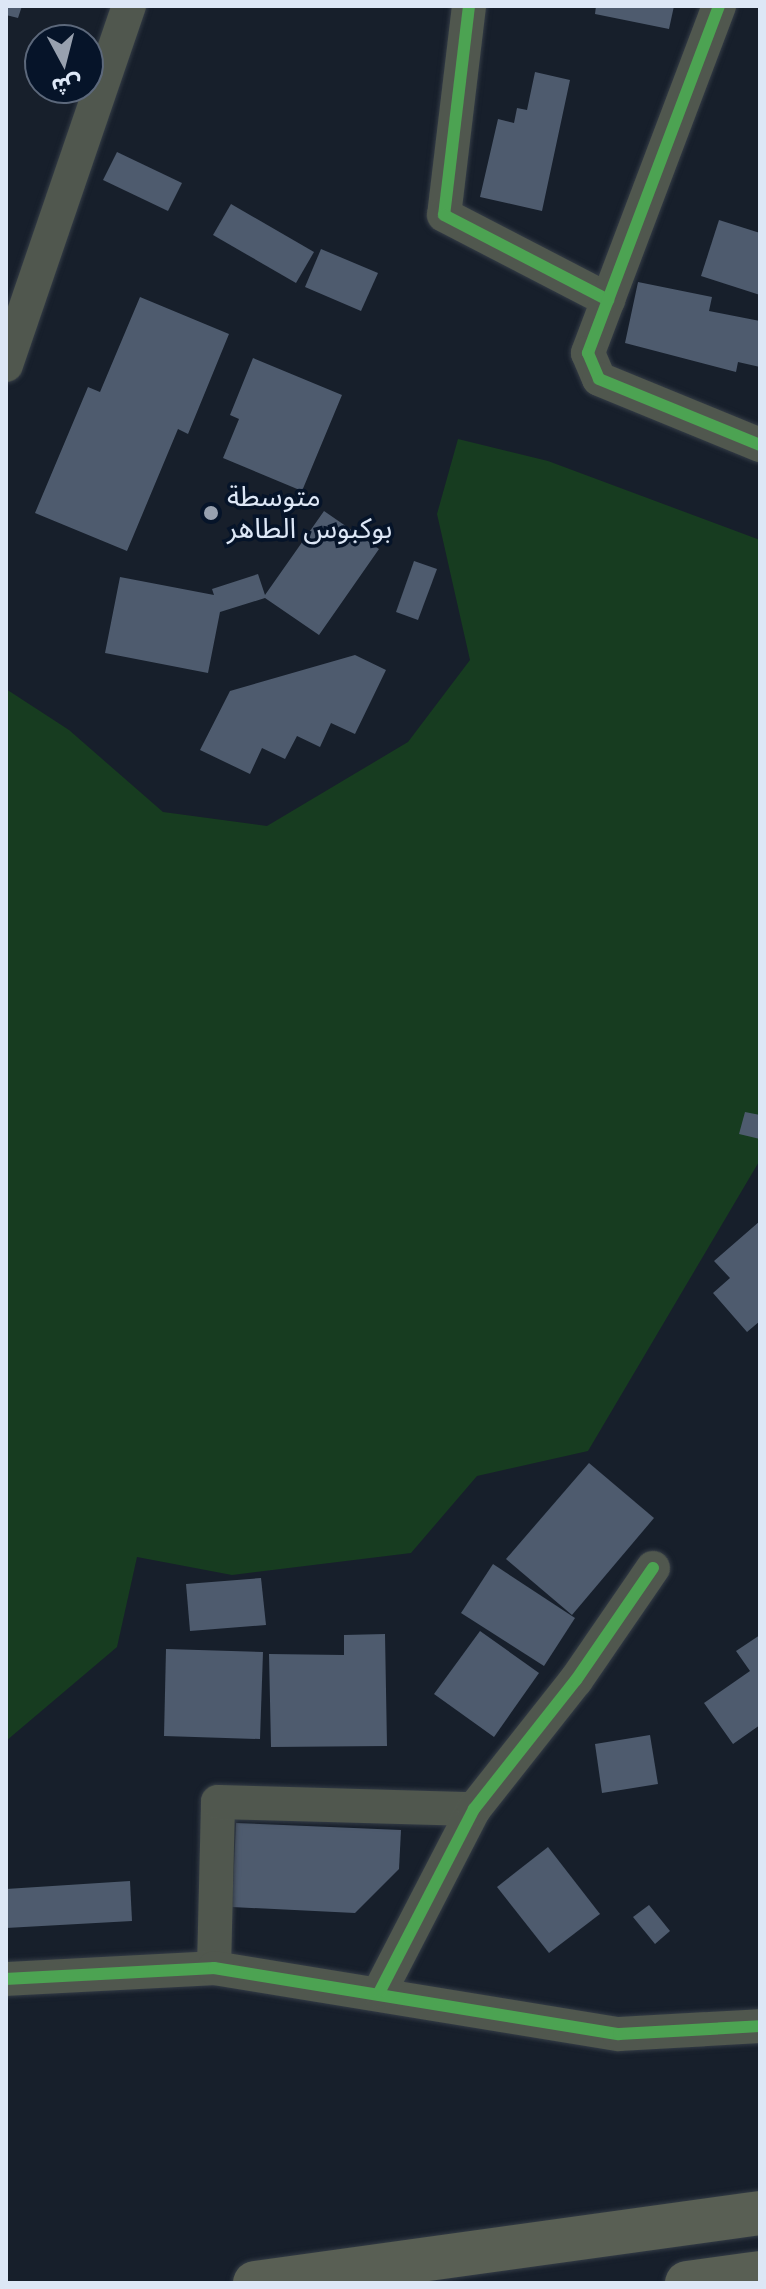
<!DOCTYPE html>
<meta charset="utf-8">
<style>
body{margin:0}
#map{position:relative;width:766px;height:2289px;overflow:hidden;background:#171f2b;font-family:Raleway,"Noto Sans Arabic",sans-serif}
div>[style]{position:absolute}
.green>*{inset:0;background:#173c20}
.building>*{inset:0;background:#4e5b6e}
.roads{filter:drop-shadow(0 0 2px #343c46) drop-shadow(0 0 2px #343c46)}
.minor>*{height:34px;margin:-17px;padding:0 17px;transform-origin:17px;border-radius:17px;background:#50574e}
.trunk>*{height:44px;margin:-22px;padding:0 22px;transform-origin:22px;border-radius:22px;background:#595f54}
.cycleway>*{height:12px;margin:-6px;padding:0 6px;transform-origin:6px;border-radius:6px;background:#4ca352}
.dots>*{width:22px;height:22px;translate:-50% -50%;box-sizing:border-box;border:4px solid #061429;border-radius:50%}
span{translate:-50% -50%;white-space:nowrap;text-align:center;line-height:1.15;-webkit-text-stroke:7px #061429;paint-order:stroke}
.poi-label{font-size:28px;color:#dde7f6}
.left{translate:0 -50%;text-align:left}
.frame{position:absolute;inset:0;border:8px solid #dde7f6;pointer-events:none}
.north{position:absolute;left:24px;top:24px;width:80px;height:80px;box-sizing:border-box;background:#061429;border:2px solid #5c687b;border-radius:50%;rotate:173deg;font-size:22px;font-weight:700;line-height:32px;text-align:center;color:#dde7f6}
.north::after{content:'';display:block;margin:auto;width:28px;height:36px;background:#98a1af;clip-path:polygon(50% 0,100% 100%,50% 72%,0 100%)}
</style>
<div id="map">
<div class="green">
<i style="clip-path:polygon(458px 439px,548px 461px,760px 540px,760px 1160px,588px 1451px,477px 1476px,411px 1553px,232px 1575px,137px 1557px,117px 1647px,6px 1741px,6px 689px,69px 730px,163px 812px,267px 826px,408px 742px,470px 660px,437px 514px)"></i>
</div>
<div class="building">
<i style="clip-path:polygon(6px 6px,22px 6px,18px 18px,6px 15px)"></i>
<i style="clip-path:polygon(596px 6px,674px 6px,669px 29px,595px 14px)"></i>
<i style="clip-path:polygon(535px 72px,570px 80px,542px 211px,480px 197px,498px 119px,514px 123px,517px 108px,527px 110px)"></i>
<i style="clip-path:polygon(117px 152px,182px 183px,168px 211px,103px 180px)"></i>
<i style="clip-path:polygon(231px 204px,314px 252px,296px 283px,213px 235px)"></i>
<i style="clip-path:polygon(719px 220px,760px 233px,760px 295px,701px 276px)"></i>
<i style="clip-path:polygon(321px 249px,378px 273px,361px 311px,305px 287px)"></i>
<i style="clip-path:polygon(638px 282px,712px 297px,709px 311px,760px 321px,760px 367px,738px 362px,736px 372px,625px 343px)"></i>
<i style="clip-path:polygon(140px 297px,229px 334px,188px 434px,178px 429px,127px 551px,35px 513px,88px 387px,100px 392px)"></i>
<i style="clip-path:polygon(253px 358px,342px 395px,302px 491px,223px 458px,239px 419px,230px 415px)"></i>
<i style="clip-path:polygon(324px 511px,379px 549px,319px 635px,265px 598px,220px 612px,208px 673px,105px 653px,120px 577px,214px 595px,212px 589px,258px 574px,265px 595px)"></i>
<i style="clip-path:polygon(414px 561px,437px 569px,418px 620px,396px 612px)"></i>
<i style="clip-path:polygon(355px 655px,386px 670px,355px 734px,331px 723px,320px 747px,297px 736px,285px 759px,262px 748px,250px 774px,200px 750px,230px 691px)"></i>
<i style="clip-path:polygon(745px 1112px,760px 1115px,760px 1139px,739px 1134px)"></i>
<i style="clip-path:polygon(760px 1221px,760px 1321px,747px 1332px,713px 1293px,730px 1278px,714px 1261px)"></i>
<i style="clip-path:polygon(589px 1463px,654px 1518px,572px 1615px,506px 1559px)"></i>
<i style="clip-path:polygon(493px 1564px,575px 1618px,544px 1666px,461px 1613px)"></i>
<i style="clip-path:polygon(261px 1578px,266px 1625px,190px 1631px,186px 1584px)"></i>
<i style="clip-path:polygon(480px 1631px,539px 1673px,494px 1737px,434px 1694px)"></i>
<i style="clip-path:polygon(385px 1634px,387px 1746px,271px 1747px,269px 1654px,344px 1655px,344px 1635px)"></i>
<i style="clip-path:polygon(760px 1635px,760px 1725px,733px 1744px,704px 1703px,750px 1671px,736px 1651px)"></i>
<i style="clip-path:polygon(166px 1649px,263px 1652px,260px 1739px,164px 1736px)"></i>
<i style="clip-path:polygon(650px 1735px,658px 1784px,602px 1793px,595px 1744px)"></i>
<i style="clip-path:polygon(236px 1823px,401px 1830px,399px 1869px,355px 1913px,232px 1907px)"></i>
<i style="clip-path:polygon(548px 1847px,600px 1914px,549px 1953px,497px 1887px)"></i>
<i style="clip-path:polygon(130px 1881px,132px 1921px,6px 1928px,6px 1889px)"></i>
<i style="clip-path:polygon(649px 1905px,670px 1931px,655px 1944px,633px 1917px)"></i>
</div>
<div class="roads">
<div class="minor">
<i style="left:469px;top:6px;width:210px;rotate:96.8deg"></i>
<i style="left:444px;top:215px;width:185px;rotate:27.4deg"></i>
<i style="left:719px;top:6px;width:371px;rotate:110.7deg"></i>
<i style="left:588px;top:353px;width:28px;rotate:67deg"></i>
<i style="left:599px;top:379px;width:174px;rotate:22.3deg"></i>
<i style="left:6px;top:365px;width:379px;rotate:-71.1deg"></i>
<i style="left:214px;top:1968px;width:166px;rotate:-88.6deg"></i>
<i style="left:218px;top:1802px;width:256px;rotate:1.6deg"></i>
<i style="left:6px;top:1979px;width:208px;rotate:-3deg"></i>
<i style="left:214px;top:1968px;width:410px;rotate:9.3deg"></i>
<i style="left:619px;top:2034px;width:141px;rotate:-3.2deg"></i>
<i style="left:380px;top:1991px;width:205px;rotate:-62.7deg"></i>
<i style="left:474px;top:1809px;width:164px;rotate:-51.7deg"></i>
<i style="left:576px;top:1680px;width:136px;rotate:-55.5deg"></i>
</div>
<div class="trunk">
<i style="left:255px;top:2283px;width:510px;rotate:-7.89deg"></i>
<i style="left:687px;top:2283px;width:74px;rotate:-7.8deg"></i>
</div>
</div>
<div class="cycleway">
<i style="left:469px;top:6px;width:210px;rotate:96.8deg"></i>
<i style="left:444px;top:215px;width:185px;rotate:27.4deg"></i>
<i style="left:719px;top:6px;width:371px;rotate:110.7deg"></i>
<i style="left:588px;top:353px;width:28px;rotate:67deg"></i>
<i style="left:599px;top:379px;width:174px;rotate:22.3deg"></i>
<i style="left:6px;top:1979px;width:208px;rotate:-3deg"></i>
<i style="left:214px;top:1968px;width:410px;rotate:9.3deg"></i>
<i style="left:619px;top:2034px;width:141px;rotate:-3.2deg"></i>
<i style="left:380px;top:1991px;width:205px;rotate:-62.7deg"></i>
<i style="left:474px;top:1809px;width:164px;rotate:-51.7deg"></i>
<i style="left:576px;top:1680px;width:136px;rotate:-55.5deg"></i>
</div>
<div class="dots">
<i style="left:211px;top:513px;background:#98a1af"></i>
</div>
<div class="poi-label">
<span class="left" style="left:227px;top:513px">متوسطة<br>بوكبوس الطاهر</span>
</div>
<div class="frame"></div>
<div class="north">ش</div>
</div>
